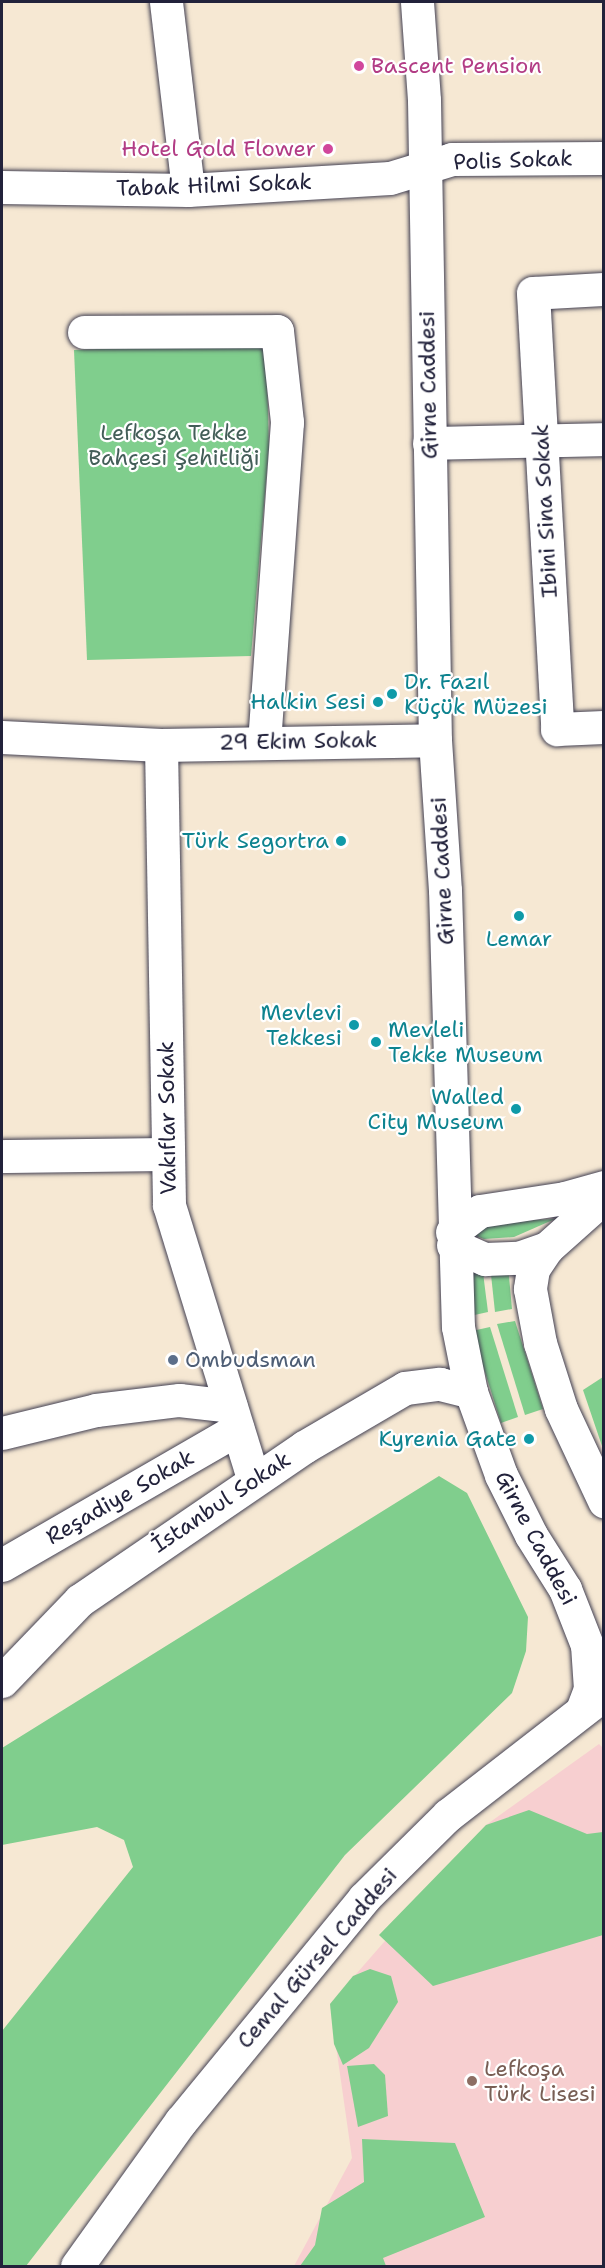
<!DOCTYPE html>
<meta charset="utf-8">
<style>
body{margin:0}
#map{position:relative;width:605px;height:2268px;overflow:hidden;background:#f6e8d3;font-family:"Shantell Sans",sans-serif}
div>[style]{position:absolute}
.built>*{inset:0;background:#f7cfd0}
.green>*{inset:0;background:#80ce8d}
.roads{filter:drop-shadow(0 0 2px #424052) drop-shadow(0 0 2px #424052)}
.minor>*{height:33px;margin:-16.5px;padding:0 16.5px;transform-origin:16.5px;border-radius:16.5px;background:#fff}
.major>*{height:33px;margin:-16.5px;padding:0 16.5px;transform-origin:16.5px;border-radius:16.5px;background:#fff}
.dots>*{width:16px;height:16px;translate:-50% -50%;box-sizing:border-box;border:3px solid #fff;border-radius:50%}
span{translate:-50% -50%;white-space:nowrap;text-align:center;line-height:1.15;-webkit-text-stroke:4.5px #fff;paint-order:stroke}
.hotel-label{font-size:22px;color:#b23c85}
.left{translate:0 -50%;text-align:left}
.right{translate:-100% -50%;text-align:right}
.street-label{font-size:22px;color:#22223b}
.park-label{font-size:22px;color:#435e58}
.culture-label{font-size:22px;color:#0d838f}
.service-label{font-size:22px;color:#4e5e75}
.education-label{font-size:22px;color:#785e54}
.frame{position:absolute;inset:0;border:3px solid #22223b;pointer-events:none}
</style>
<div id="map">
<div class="built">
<i style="clip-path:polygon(599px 1744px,604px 1749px,603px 2266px,294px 2266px,352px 2158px,330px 2004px,486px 1825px)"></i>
</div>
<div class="green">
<i style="clip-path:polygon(266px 343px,269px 447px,251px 656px,87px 660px,74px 350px)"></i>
<i style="clip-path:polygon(555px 1219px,514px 1237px,484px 1239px,463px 1231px,515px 1221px)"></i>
<i style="clip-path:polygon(489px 1256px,508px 1266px,512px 1309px,495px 1312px)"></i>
<i style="clip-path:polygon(481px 1257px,488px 1312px,470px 1316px,461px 1260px)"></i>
<i style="clip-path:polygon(515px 1321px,543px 1409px,525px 1415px,497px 1324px)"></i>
<i style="clip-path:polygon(490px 1327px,518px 1417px,501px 1423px,472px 1331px)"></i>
<i style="clip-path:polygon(603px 1377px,603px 1449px,583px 1390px)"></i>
<i style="clip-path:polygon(439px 1476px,467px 1493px,528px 1617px,526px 1651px,512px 1693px,345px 1855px,26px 2266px,2px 2266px,2px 2031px,133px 1867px,124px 1840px,97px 1827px,2px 1845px,2px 1748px)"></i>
<i style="clip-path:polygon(529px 1810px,587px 1834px,603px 1832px,603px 1935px,433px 1986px,379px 1935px,486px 1825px)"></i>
<i style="clip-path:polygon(370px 1969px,391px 1976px,398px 2002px,369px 2048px,343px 2065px,334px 2044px,330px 2004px,353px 1976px)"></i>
<i style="clip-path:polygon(374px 2064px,385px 2075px,388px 2116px,358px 2127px,347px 2066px)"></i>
<i style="clip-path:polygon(362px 2139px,455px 2143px,485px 2217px,383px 2258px,386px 2266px,300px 2266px,315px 2245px,322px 2208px,364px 2182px)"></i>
</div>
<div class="roads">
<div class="minor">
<i style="left:166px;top:2px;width:189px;rotate:83.3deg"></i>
<i style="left:417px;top:2px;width:98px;rotate:85.9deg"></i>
<i style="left:424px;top:100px;width:640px;rotate:89.02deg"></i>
<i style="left:435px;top:740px;width:150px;rotate:86.2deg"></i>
<i style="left:445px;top:890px;width:437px;rotate:88.3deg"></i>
<i style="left:458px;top:1327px;width:66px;rotate:78.7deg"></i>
<i style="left:471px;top:1392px;width:88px;rotate:70.1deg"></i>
<i style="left:501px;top:1475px;width:67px;rotate:63.4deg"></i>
<i style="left:531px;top:1535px;width:64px;rotate:57.8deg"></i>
<i style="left:565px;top:1589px;width:60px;rotate:68.6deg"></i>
<i style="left:587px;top:1645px;width:44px;rotate:86.1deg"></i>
<i style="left:590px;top:1689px;width:22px;rotate:111deg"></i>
<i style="left:2px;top:187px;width:186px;rotate:0.9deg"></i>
<i style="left:188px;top:190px;width:202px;rotate:-3.4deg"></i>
<i style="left:390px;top:178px;width:65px;rotate:-17deg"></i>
<i style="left:452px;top:159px;width:152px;rotate:-0.4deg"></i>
<i style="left:604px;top:289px;width:71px;rotate:176.8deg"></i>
<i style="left:533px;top:293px;width:437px;rotate:86.8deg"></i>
<i style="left:557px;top:729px;width:47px;rotate:-2.4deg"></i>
<i style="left:84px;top:332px;width:193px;rotate:-0.3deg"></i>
<i style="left:277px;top:331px;width:92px;rotate:83.7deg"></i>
<i style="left:287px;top:422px;width:319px;rotate:94.1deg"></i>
<i style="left:429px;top:443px;width:175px;rotate:-1.3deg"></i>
<i style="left:2px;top:737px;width:159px;rotate:2.9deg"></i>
<i style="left:161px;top:745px;width:274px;rotate:-1deg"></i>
<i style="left:161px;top:745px;width:460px;rotate:89deg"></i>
<i style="left:169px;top:1205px;width:286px;rotate:72.9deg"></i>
<i style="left:2px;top:1156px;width:166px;rotate:-0.7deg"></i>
<i style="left:452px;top:1232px;width:35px;rotate:-37deg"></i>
<i style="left:480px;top:1211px;width:86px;rotate:-8.7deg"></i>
<i style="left:565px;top:1198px;width:41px;rotate:-15.8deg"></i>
<i style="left:453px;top:1245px;width:35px;rotate:24deg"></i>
<i style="left:485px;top:1259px;width:33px;rotate:-2deg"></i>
<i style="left:518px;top:1258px;width:31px;rotate:-19deg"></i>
<i style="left:547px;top:1248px;width:76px;rotate:-41.8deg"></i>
<i style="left:547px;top:1248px;width:25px;rotate:124deg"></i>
<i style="left:533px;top:1269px;width:20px;rotate:99deg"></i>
<i style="left:530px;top:1289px;width:55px;rotate:79.5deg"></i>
<i style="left:540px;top:1343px;width:69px;rotate:72.3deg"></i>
<i style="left:561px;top:1409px;width:102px;rotate:64.9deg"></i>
<i style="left:2px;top:1433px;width:97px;rotate:-13.7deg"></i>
<i style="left:96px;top:1410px;width:84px;rotate:-6.9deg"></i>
<i style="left:179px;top:1400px;width:52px;rotate:6.6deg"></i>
<i style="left:2px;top:1565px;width:272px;rotate:-30deg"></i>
<i style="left:2px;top:1681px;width:112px;rotate:-46.1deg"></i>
<i style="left:80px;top:1600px;width:271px;rotate:-34.3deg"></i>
<i style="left:304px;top:1447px;width:117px;rotate:-30.3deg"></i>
<i style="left:405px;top:1388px;width:35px;rotate:-7deg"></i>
<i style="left:440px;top:1384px;width:32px;rotate:14deg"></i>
</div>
<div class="major">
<i style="left:77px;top:2266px;width:178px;rotate:-54.4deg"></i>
<i style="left:181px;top:2121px;width:288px;rotate:-50.6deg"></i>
<i style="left:364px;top:1898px;width:118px;rotate:-44.7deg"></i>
<i style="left:448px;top:1815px;width:197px;rotate:-37.8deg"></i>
</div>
</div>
<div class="dots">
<i style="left:359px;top:66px;background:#d1479c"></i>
<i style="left:328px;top:149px;background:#d1479c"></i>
<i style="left:392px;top:694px;background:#0f9aa8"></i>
<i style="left:378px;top:702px;background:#0f9aa8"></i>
<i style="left:341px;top:841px;background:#0f9aa8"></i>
<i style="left:519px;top:916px;background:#0f9aa8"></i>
<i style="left:354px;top:1025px;background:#0f9aa8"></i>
<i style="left:376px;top:1042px;background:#0f9aa8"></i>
<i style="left:516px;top:1109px;background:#0f9aa8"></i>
<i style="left:173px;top:1360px;background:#5c6f8a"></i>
<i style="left:529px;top:1439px;background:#0f9aa8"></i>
<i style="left:472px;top:2081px;background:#8d6e63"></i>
</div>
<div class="hotel-label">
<span class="left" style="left:371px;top:66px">Bascent Pension</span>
<span class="right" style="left:316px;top:149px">Hotel Gold Flower</span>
</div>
<div class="street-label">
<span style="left:513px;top:160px;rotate:-2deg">Polis Sokak</span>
<span style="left:214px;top:185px;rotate:-2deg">Tabak Hilmi Sokak</span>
<span style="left:428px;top:385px;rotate:-91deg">Girne Caddesi</span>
<span style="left:545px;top:511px;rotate:-93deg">Ibini Sina Sokak</span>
<span style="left:298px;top:741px;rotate:-1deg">29 Ekim Sokak</span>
<span style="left:442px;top:871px;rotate:-93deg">Girne Caddesi</span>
<span style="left:167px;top:1118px;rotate:-91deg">Vakıflar Sokak</span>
<span style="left:120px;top:1497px;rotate:-30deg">Reşadiye Sokak</span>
<span style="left:221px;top:1502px;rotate:-34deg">İstanbul Sokak</span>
<span style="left:536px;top:1538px;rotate:62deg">Girne Caddesi</span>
<span style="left:317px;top:1958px;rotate:-49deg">Cemal Gürsel Caddesi</span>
</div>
<div class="park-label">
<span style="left:174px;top:445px">Lefkoşa Tekke<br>Bahçesi Şehitliği</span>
</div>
<div class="culture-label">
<span class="left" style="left:404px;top:694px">Dr. Fazıl<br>Küçük Müzesi</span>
<span class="right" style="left:366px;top:702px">Halkin Sesi</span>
<span class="right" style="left:329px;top:841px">Türk Segortra</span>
<span style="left:519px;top:939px">Lemar</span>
<span class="right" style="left:342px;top:1025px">Mevlevi<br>Tekkesi</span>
<span class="left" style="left:388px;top:1042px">Mevleli<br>Tekke Museum</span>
<span class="right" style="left:504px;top:1109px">Walled<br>City Museum</span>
<span class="right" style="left:517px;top:1439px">Kyrenia Gate</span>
</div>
<div class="service-label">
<span class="left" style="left:185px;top:1360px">Ombudsman</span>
</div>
<div class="education-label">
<span class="left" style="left:484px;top:2081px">Lefkoşa<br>Türk Lisesi</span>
</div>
<div class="frame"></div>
</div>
